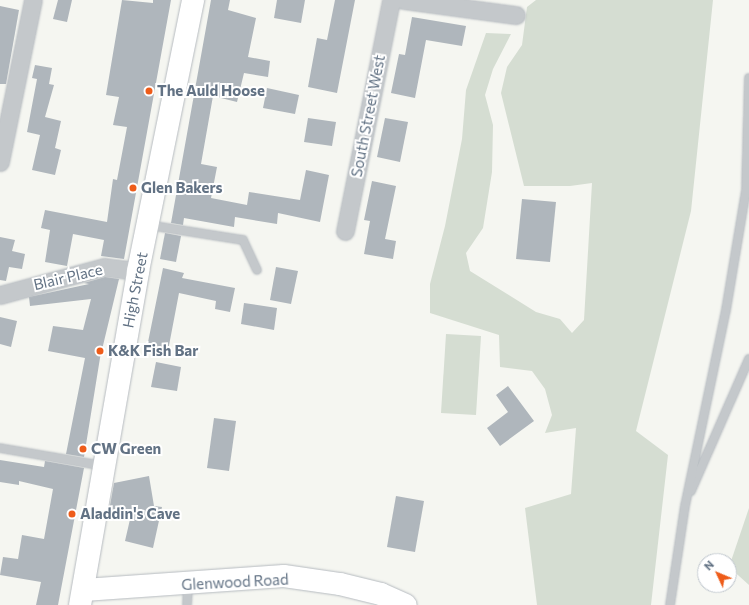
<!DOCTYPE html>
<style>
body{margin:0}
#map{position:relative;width:749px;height:605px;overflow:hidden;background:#f5f6f1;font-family:Commissioner,sans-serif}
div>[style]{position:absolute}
.green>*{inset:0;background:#d5ddd2}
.building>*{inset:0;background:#afb6bc}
.roads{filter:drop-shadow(0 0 1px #b6bbc0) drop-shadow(0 0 1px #b6bbc0)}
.lane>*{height:8px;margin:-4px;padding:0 4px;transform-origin:4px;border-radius:4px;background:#c4c8cb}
.street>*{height:17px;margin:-8.5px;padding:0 8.5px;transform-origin:8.5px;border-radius:8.5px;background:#c4c8cb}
.secondary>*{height:22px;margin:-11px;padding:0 11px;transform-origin:11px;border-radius:11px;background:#fff}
.primary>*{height:22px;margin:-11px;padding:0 11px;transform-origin:11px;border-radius:11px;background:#fff}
.dots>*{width:11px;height:11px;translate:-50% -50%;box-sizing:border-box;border:2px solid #fff;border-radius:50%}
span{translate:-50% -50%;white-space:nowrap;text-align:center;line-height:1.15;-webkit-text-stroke:4px #fff;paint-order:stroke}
.poi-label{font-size:15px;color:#627284;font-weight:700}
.left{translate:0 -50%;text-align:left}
.street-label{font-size:15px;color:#627284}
.north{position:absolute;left:697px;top:553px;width:40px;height:40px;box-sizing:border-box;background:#fff;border:1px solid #c0c7ce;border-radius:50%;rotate:314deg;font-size:11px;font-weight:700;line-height:16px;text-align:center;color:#627284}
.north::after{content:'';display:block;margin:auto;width:14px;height:18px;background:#ee5c19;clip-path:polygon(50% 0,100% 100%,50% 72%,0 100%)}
</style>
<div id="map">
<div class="green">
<i style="clip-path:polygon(536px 0,713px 0,691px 211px,636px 431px,668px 455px,651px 605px,537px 605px,525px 508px,571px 494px,576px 428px,545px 433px,552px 415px,545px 389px,532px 371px,500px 367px,499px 335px,430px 313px,430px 284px,445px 226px,462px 139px,466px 90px,486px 33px,511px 34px,493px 69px,485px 95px,493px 125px,492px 172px,483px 228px,466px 253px,470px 271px,536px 312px,560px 319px,572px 333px,584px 320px,592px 183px,570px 186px,524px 186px,501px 93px,507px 67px,522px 45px,527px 7px)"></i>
<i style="clip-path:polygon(446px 334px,481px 336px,476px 415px,441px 413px)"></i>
<i style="clip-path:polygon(749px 508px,749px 585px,729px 567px)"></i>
</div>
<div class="building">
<i style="clip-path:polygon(58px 0,72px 0,67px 22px,53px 19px)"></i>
<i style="clip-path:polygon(122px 0,153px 3px,153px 0,171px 0,124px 259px,101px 256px,104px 240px,73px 234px,67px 266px,45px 262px,50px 230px,41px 228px,45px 210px,107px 222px,113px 179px,117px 180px,127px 127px,113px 125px,119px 97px,106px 95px)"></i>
<i style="clip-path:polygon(211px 0,230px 0,228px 10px,256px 18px,248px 57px,270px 61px,268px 77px,244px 73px,237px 102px,213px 96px,201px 164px,217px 167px,211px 198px,247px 205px,249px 192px,300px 200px,306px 170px,329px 175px,320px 222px,278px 213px,277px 224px,235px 217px,234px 227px,184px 218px,183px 225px,171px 223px)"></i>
<i style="clip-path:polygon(277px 0,305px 0,301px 23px,274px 18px)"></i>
<i style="clip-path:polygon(335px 0,355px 0,337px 93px,308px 87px,317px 38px,327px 40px)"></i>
<i style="clip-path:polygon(0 6px,19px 10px,6px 84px,0 84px)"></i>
<i style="clip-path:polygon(412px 17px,466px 26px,462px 46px,426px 40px,415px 98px,391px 93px,399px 54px,405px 55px)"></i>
<i style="clip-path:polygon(35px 65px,52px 68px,49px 84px,54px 85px,45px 117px,61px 121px,55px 148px,61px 150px,55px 175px,32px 170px,40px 135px,27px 132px,37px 79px,32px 78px)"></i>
<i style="clip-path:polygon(267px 88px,299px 95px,295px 114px,263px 108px)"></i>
<i style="clip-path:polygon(308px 118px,336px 122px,332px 146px,304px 142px)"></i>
<i style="clip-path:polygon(385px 118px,408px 122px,400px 162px,377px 157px)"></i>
<i style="clip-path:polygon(372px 181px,396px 186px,385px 239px,396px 241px,393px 259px,364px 254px,370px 221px,364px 220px)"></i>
<i style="clip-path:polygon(522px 199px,556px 202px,550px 262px,516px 259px)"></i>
<i style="clip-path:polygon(165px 233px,181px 236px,176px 262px,160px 259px)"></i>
<i style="clip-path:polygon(0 237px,15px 240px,12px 251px,25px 254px,22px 269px,9px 267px,6px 281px,0 280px)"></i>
<i style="clip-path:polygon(276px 267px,298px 271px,291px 304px,270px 300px)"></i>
<i style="clip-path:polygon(163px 268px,184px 273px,182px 278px,235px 288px,230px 312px,215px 309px,216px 301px,179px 293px,167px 356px,146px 352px)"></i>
<i style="clip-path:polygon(105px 277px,119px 279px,100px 358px,84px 457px,66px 454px,85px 358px,48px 351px,53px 326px,83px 330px,91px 299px,30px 306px,29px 297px,89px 284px,84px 283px)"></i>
<i style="clip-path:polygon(244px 303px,277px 308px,274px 330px,241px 324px)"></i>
<i style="clip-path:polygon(0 317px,17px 321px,11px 347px,0 344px)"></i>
<i style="clip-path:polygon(156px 362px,181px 367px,177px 391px,151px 387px)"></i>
<i style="clip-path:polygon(508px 386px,534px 421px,500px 446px,487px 428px,508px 412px,496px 395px)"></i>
<i style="clip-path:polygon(214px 418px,236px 421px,229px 471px,207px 468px)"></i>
<i style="clip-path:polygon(0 460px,44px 467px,45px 461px,84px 468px,58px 605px,36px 605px,41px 582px,0 575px,3px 557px,18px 559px,22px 535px,44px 539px,53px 489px,19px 481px,19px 485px,0 482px)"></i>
<i style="clip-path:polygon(149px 476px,154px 506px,162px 507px,153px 548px,125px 541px,131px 515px,109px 511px,114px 483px)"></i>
<i style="clip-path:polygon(396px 496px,424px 501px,415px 552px,387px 547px)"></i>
</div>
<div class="roads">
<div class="lane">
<i style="left:148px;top:225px;width:96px;rotate:9deg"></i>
<i style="left:243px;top:240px;width:33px;rotate:65deg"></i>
<i style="left:0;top:448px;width:106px;rotate:9.8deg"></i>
<i style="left:691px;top:491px;width:144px;rotate:-66.3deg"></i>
<i style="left:187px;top:605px;width:20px;rotate:-87deg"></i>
<i style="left:670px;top:605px;width:100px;rotate:-81.4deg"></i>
<i style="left:685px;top:506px;width:200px;rotate:-78.2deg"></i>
<i style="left:726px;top:310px;width:121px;rotate:-80.5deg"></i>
<i style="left:746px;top:191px;width:113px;rotate:-88.5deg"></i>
</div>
<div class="street">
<i style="left:403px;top:0;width:114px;rotate:7.6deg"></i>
<i style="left:0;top:162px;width:165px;rotate:-78.5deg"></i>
<i style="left:345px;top:231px;width:236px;rotate:-78.7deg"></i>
<i style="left:0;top:295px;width:108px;rotate:-15.1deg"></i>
<i style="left:104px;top:267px;width:34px;rotate:7deg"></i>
</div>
<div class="secondary">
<i style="left:84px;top:590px;width:200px;rotate:-4deg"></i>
<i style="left:284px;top:576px;width:57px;rotate:8.1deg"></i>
<i style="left:340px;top:584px;width:42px;rotate:13.7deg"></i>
<i style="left:381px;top:594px;width:27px;rotate:24deg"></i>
</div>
<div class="primary">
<i style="left:80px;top:605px;width:339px;rotate:-80.1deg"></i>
<i style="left:138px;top:271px;width:277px;rotate:-78.5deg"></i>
</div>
</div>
<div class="dots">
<i style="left:149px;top:91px;background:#ee5c19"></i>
<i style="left:133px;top:188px;background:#ee5c19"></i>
<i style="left:100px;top:351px;background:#ee5c19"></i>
<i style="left:83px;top:449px;background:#ee5c19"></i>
<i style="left:72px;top:514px;background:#ee5c19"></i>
</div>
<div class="poi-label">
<span class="left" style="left:157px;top:91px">The Auld Hoose</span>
<span class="left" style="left:141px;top:188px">Glen Bakers</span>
<span class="left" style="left:108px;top:351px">K&amp;K Fish Bar</span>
<span class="left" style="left:91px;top:449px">CW Green</span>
<span class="left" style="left:80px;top:514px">Aladdin's Cave</span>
</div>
<div class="street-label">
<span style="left:368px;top:116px;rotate:-79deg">South Street West</span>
<span style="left:68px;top:277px;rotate:-13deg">Blair Place</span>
<span style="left:135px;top:290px;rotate:-79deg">High Street</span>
<span style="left:235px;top:582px;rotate:-3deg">Glenwood Road</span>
</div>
<div class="north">N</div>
</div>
